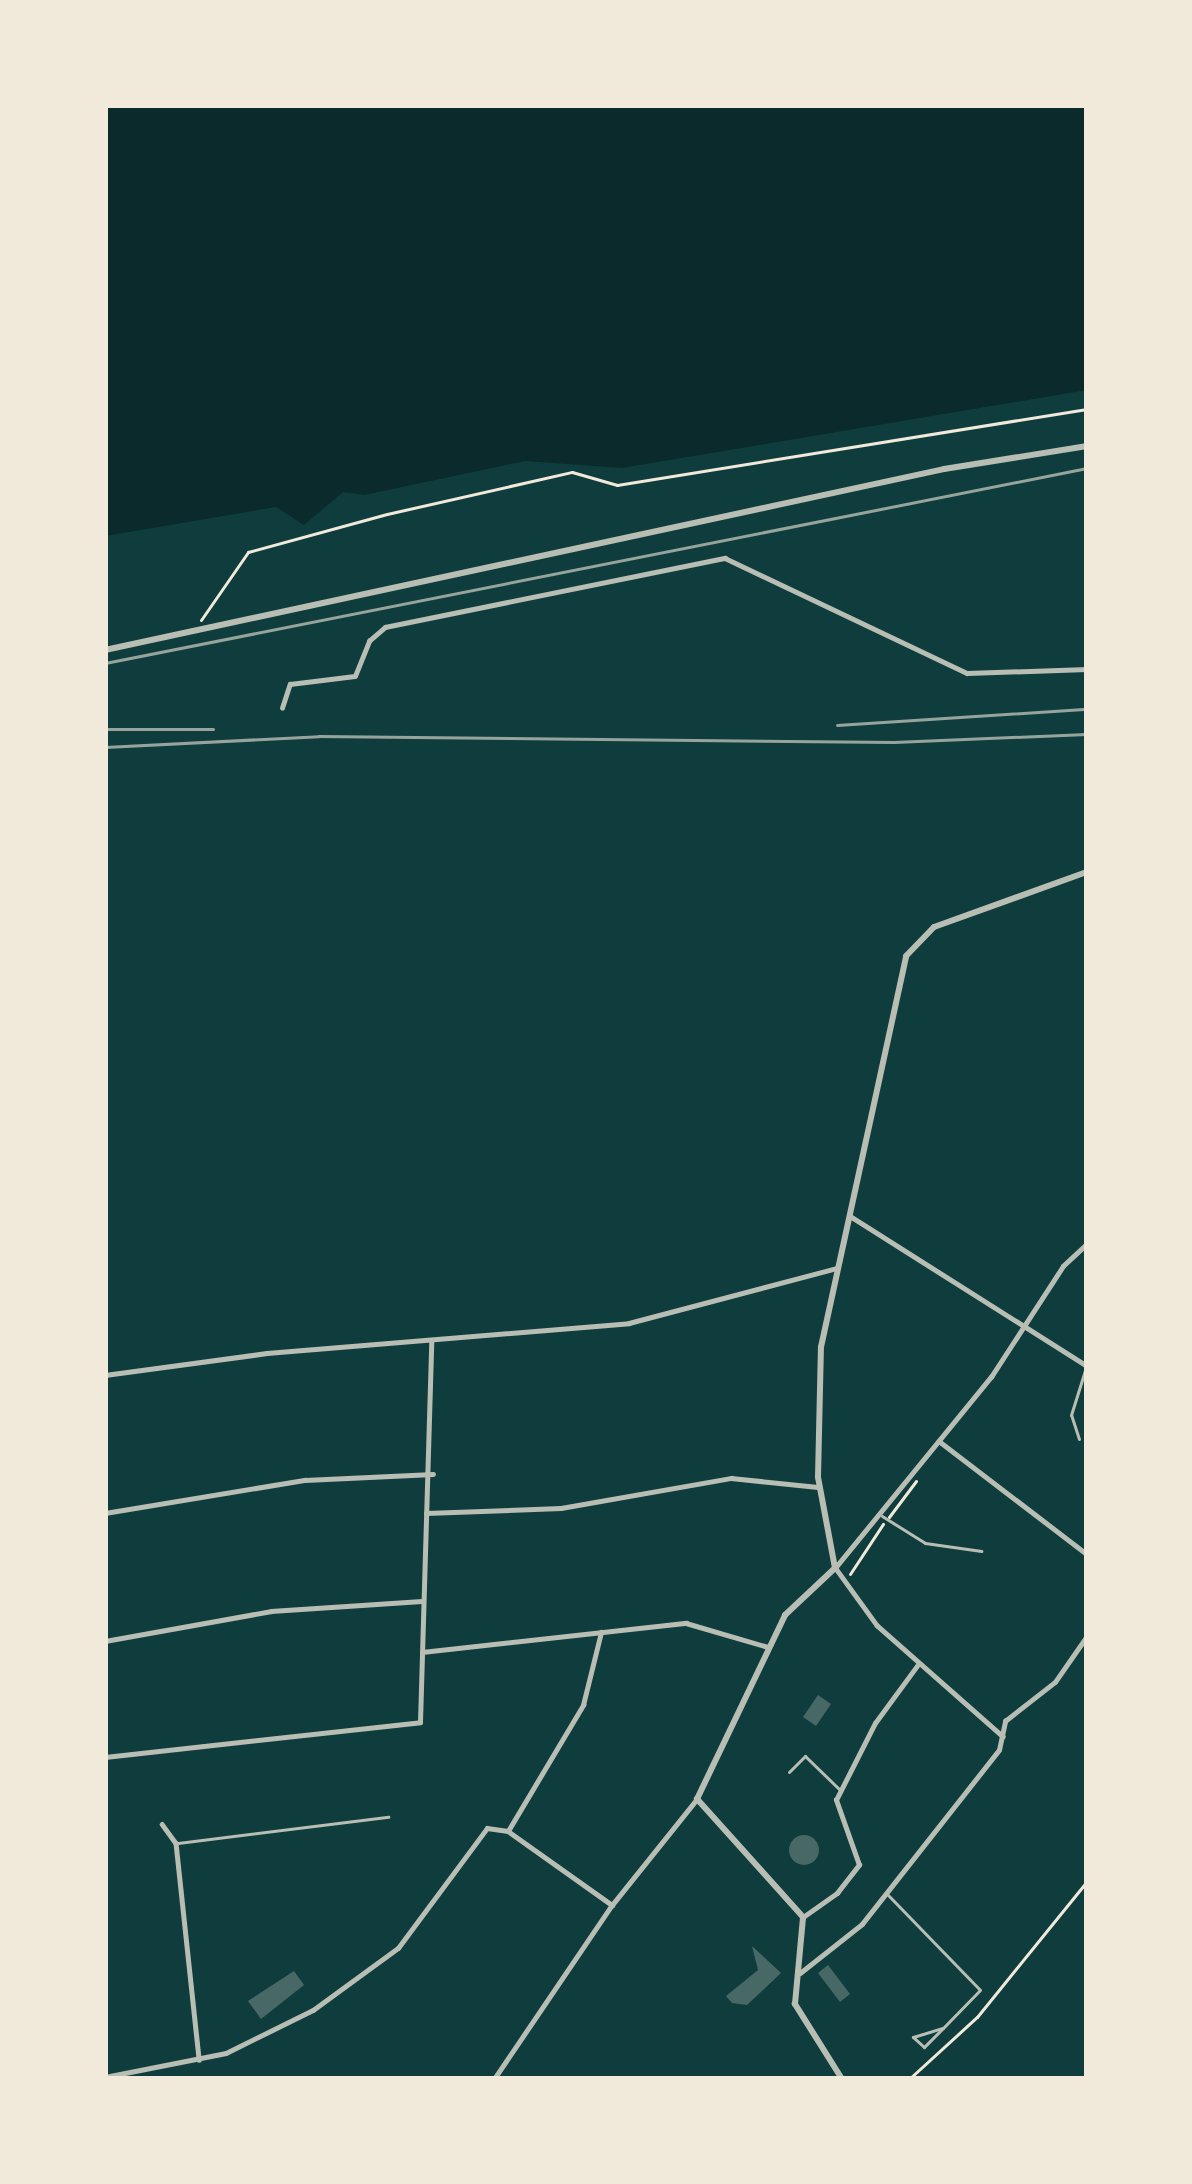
<!DOCTYPE html>
<style>
body{margin:0}
#map{position:relative;width:1192px;height:2184px;overflow:hidden;background:#0f3d3e;font-family:"IBM Plex Sans",sans-serif}
div>[style]{position:absolute}
.water>*{inset:0;background:#0a2a2b}
.building>*{inset:0;background:#486865}
.round{border-radius:50%}
.path>*{height:3px;margin:-1.5px;padding:0 1.5px;transform-origin:1.5px;border-radius:1.5px;background:#f1e9da}
.service>*{height:3px;margin:-1.5px;padding:0 1.5px;transform-origin:1.5px;border-radius:1.5px;background:#b8beb3}
.minor>*{height:4.5px;margin:-2.25px;padding:0 2.25px;transform-origin:2.25px;border-radius:2.25px;background:#b8beb3}
.tertiary>*{height:6px;margin:-3px;padding:0 3px;transform-origin:3px;border-radius:3px;background:#b8beb3}
.rail>*{height:3px;margin:-1.5px;padding:0 1.5px;transform-origin:1.5px;border-radius:1.5px;background:#97a49c}
span{translate:-50% -50%;white-space:nowrap;text-align:center;line-height:1.15;-webkit-text-stroke:9px #f1e9da;paint-order:stroke}
.frame{position:absolute;inset:0;border:108px solid #f1e9da;pointer-events:none}
</style>
<div id="map">
<div class="water">
<i style="clip-path:polygon(105px 105px,1087px 105px,1087px 390px,622px 468px,525px 461px,364px 495px,343px 492px,304px 525px,276px 507px,105px 536px)"></i>
</div>
<div class="building">
<i style="clip-path:polygon(818px 1695px,831px 1704px,816px 1726px,803px 1717px)"></i>
<i class="round" style="left:789px;top:1835px;width:30px;height:30px"></i>
<i style="clip-path:polygon(752px 1946px,781px 1973px,747px 2005px,732px 2003px,726px 1996px,758px 1970px)"></i>
<i style="clip-path:polygon(828px 1965px,850px 1994px,840px 2002px,818px 1973px)"></i>
<i style="clip-path:polygon(294px 1971px,304px 1985px,261px 2019px,248px 2001px)"></i>
</div>
<div class="path">
<i style="left:201px;top:620px;width:83px;rotate:-55.3deg"></i>
<i style="left:248px;top:552px;width:144px;rotate:-15.3deg"></i>
<i style="left:387px;top:514px;width:190px;rotate:-12.8deg"></i>
<i style="left:572px;top:472px;width:47px;rotate:16.1deg"></i>
<i style="left:617px;top:485px;width:476px;rotate:-9.2deg"></i>
<i style="left:889px;top:1517px;width:45px;rotate:-53.1deg"></i>
<i style="left:850px;top:1574px;width:60px;rotate:-56.6deg"></i>
<i style="left:909px;top:2079px;width:92px;rotate:-42.4deg"></i>
<i style="left:977px;top:2017px;width:175px;rotate:-51deg"></i>
</div>
<div class="service">
<i style="left:1079px;top:1439px;width:25px;rotate:-108deg"></i>
<i style="left:1071px;top:1415px;width:50px;rotate:-72.6deg"></i>
<i style="left:882px;top:1516px;width:51px;rotate:32.1deg"></i>
<i style="left:925px;top:1543px;width:57px;rotate:8.1deg"></i>
<i style="left:789px;top:1772px;width:23px;rotate:-45deg"></i>
<i style="left:805px;top:1756px;width:47px;rotate:44.1deg"></i>
<i style="left:178px;top:1843px;width:212px;rotate:-7.1deg"></i>
<i style="left:888px;top:1895px;width:132px;rotate:45.9deg"></i>
<i style="left:980px;top:1990px;width:53px;rotate:134.2deg"></i>
<i style="left:943px;top:2028px;width:27px;rotate:135deg"></i>
<i style="left:924px;top:2047px;width:15px;rotate:-138deg"></i>
<i style="left:913px;top:2037px;width:31px;rotate:-17deg"></i>
</div>
<div class="minor">
<i style="left:282px;top:708px;width:25px;rotate:-72deg"></i>
<i style="left:290px;top:684px;width:65px;rotate:-7deg"></i>
<i style="left:355px;top:676px;width:38px;rotate:-68deg"></i>
<i style="left:369px;top:641px;width:21px;rotate:-41deg"></i>
<i style="left:385px;top:627px;width:347px;rotate:-11.5deg"></i>
<i style="left:725px;top:558px;width:268px;rotate:25.4deg"></i>
<i style="left:967px;top:673px;width:120px;rotate:-1.9deg"></i>
<i style="left:850px;top:1216px;width:280px;rotate:32.3deg"></i>
<i style="left:105px;top:1375px;width:163px;rotate:-7.7deg"></i>
<i style="left:267px;top:1353px;width:363px;rotate:-4.7deg"></i>
<i style="left:629px;top:1323px;width:215px;rotate:-14.8deg"></i>
<i style="left:939px;top:1441px;width:186px;rotate:37.4deg"></i>
<i style="left:105px;top:1513px;width:203px;rotate:-9.4deg"></i>
<i style="left:305px;top:1480px;width:128px;rotate:-2.7deg"></i>
<i style="left:426px;top:1513px;width:135px;rotate:-2.1deg"></i>
<i style="left:561px;top:1508px;width:173px;rotate:-10deg"></i>
<i style="left:731px;top:1478px;width:87px;rotate:5.9deg"></i>
<i style="left:105px;top:1641px;width:169px;rotate:-10.2deg"></i>
<i style="left:271px;top:1611px;width:151px;rotate:-3.8deg"></i>
<i style="left:422px;top:1652px;width:266px;rotate:-6.3deg"></i>
<i style="left:686px;top:1623px;width:85px;rotate:16.3deg"></i>
<i style="left:1003px;top:1737px;width:168px;rotate:-138.6deg"></i>
<i style="left:877px;top:1626px;width:72px;rotate:-125.9deg"></i>
<i style="left:835px;top:1568px;width:247px;rotate:-50.8deg"></i>
<i style="left:991px;top:1377px;width:132px;rotate:-57deg"></i>
<i style="left:1063px;top:1266px;width:33px;rotate:-43deg"></i>
<i style="left:105px;top:1757px;width:317px;rotate:-6.3deg"></i>
<i style="left:420px;top:1722px;width:381px;rotate:-88.3deg"></i>
<i style="left:162px;top:1824px;width:24px;rotate:54deg"></i>
<i style="left:176px;top:1843px;width:218px;rotate:83.9deg"></i>
<i style="left:508px;top:1831px;width:147px;rotate:-59.2deg"></i>
<i style="left:583px;top:1705px;width:75px;rotate:-76.1deg"></i>
<i style="left:803px;top:1917px;width:42px;rotate:-35.2deg"></i>
<i style="left:837px;top:1893px;width:36px;rotate:-52deg"></i>
<i style="left:859px;top:1865px;width:69px;rotate:-109.5deg"></i>
<i style="left:836px;top:1800px;width:86px;rotate:-63.1deg"></i>
<i style="left:875px;top:1723px;width:74px;rotate:-53.7deg"></i>
<i style="left:800px;top:1973px;width:79px;rotate:-38.3deg"></i>
<i style="left:862px;top:1924px;width:221px;rotate:-51.8deg"></i>
<i style="left:999px;top:1750px;width:30px;rotate:-78deg"></i>
<i style="left:1005px;top:1721px;width:63px;rotate:-38deg"></i>
<i style="left:1055px;top:1682px;width:56px;rotate:-55.2deg"></i>
<i style="left:105px;top:2077px;width:123px;rotate:-11.2deg"></i>
<i style="left:226px;top:2053px;width:97px;rotate:-26.3deg"></i>
<i style="left:313px;top:2010px;width:105px;rotate:-36.1deg"></i>
<i style="left:398px;top:1948px;width:149px;rotate:-53.4deg"></i>
<i style="left:487px;top:1828px;width:21px;rotate:8deg"></i>
<i style="left:508px;top:1831px;width:128px;rotate:35.4deg"></i>
<i style="left:494px;top:2079px;width:210px;rotate:-55.9deg"></i>
<i style="left:612px;top:1905px;width:136px;rotate:-51.3deg"></i>
</div>
<div class="tertiary">
<i style="left:105px;top:650px;width:858px;rotate:-12.17deg"></i>
<i style="left:944px;top:469px;width:145px;rotate:-9.1deg"></i>
<i style="left:842px;top:2079px;width:89px;rotate:-122.1deg"></i>
<i style="left:795px;top:2004px;width:87px;rotate:-84.7deg"></i>
<i style="left:803px;top:1917px;width:159px;rotate:-131.9deg"></i>
<i style="left:697px;top:1799px;width:204px;rotate:-64.4deg"></i>
<i style="left:785px;top:1615px;width:69px;rotate:-43.2deg"></i>
<i style="left:835px;top:1568px;width:93px;rotate:-100.6deg"></i>
<i style="left:818px;top:1477px;width:130px;rotate:-88.7deg"></i>
<i style="left:821px;top:1347px;width:400px;rotate:-77.7deg"></i>
<i style="left:906px;top:956px;width:40px;rotate:-46deg"></i>
<i style="left:934px;top:927px;width:163px;rotate:-19.8deg"></i>
</div>
<div class="rail">
<i style="left:105px;top:663px;width:1001px;rotate:-11.23deg"></i>
<i style="left:837px;top:725px;width:251px;rotate:-3.7deg"></i>
<i style="left:105px;top:729px;width:108px"></i>
<i style="left:105px;top:747px;width:214px;rotate:-2.9deg"></i>
<i style="left:319px;top:736px;width:575px;rotate:0.6deg"></i>
<i style="left:894px;top:742px;width:193px;rotate:-2.4deg"></i>
</div>
<div class="frame"></div>
</div>
